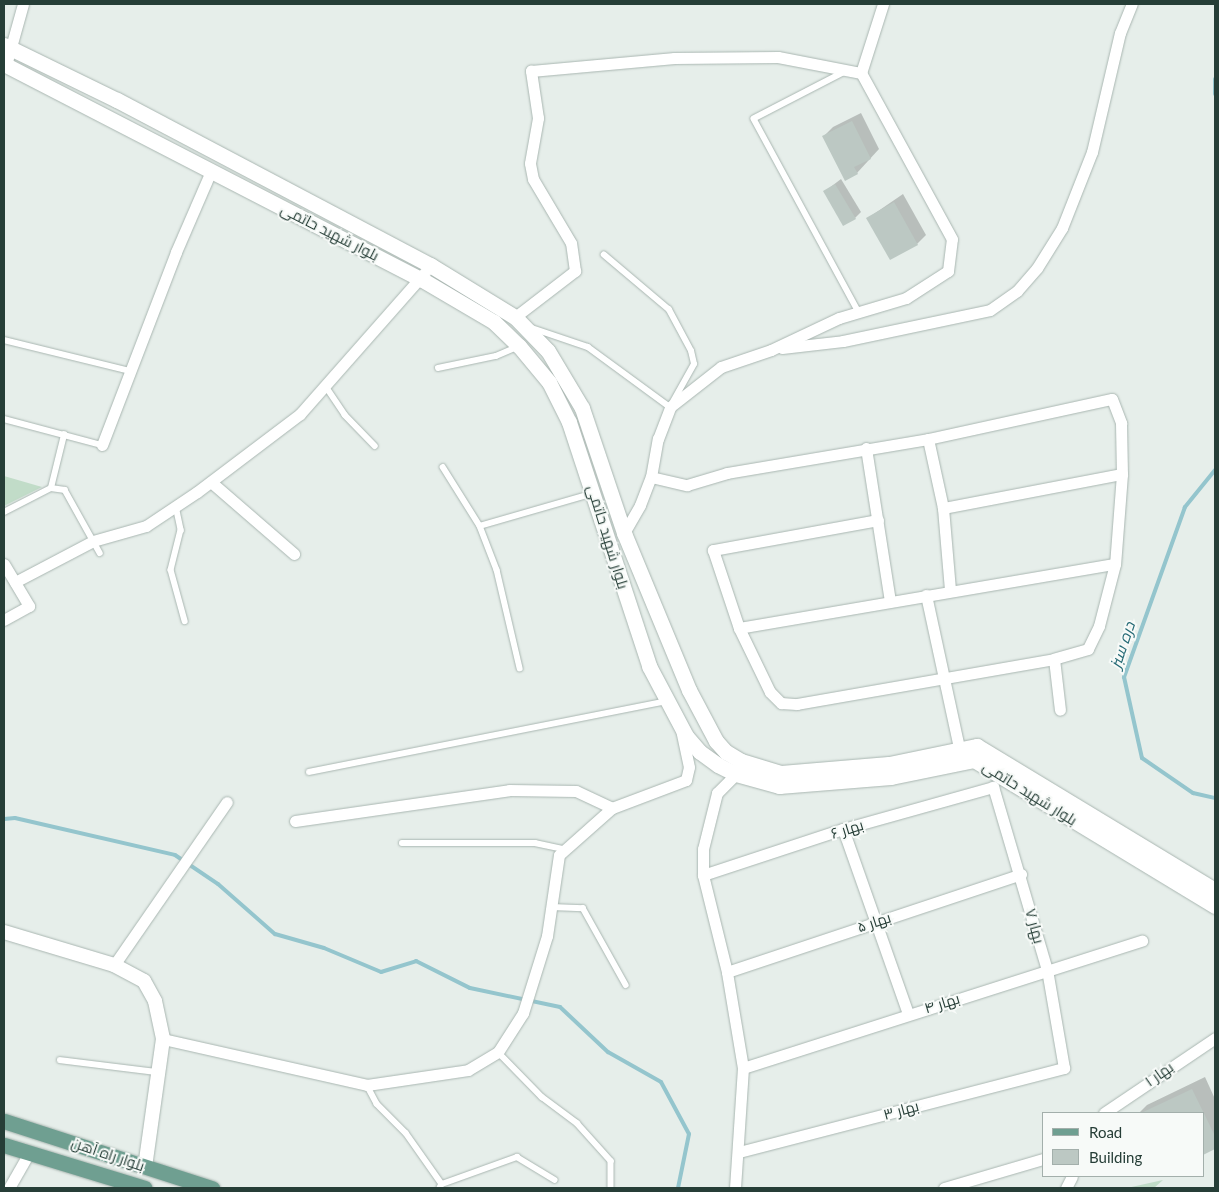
<!DOCTYPE html>
<meta charset="utf-8">
<style>
body{margin:0}
#map{position:relative;width:1219px;height:1192px;overflow:hidden;background:#e6eeea;font-family:Lato,Cairo,sans-serif}
div>[style]{position:absolute}
.green>*{inset:0;background:#c1dcc8}
.shadow>*{inset:0;background:#0003}
.stream>*{height:4px;margin:-2px;padding:0 2px;transform-origin:2px;border-radius:2px;background:#94c5cd}
.building>*{inset:0;background:#bcc8c3}
.roads{filter:drop-shadow(0 0 1px #a9b6b1) drop-shadow(0 0 1px #a9b6b1)}
.service>*{height:5.5px;margin:-2.75px;padding:0 2.75px;transform-origin:2.75px;border-radius:2.75px;background:#fff}
.minor>*{height:11px;margin:-5.5px;padding:0 5.5px;transform-origin:5.5px;border-radius:5.5px;background:#fff}
.tertiary>*{height:14px;margin:-7px;padding:0 7px;transform-origin:7px;border-radius:7px;background:#fff}
.secondary>*{height:15px;margin:-7.5px;padding:0 7.5px;transform-origin:7.5px;border-radius:7.5px;background:#fff}
.primary>*{height:15px;margin:-7.5px;padding:0 7.5px;transform-origin:7.5px;border-radius:7.5px;background:#6f9f91}
span{translate:-50% -50%;white-space:nowrap;text-align:center;line-height:1.15;-webkit-text-stroke:4px #f7faf8;paint-order:stroke}
.street-label{font-size:15px;color:#263e37}
.water-label{font-size:16px;color:#256a75;font-style:italic}
.frame{position:absolute;inset:0;border:5px solid #263e37;pointer-events:none}
.legend{position:absolute;left:1042px;top:1112px;width:162px;height:65px;box-sizing:border-box;background:#f7faf8;border:1px solid #a3afab;margin:0;padding:6px 9px;list-style:none;font-size:15px;color:#263e37}
.legend li{display:flex;align-items:center;gap:10px;height:25px}
.legend b{width:25px;border:1px solid #a3afab}
</style>
<div id="map">
<div class="green">
<i style="clip-path:polygon(4px 476px,42px 487px,4px 506px)"></i>
<i style="clip-path:polygon(1163px 1180px,1154px 1188px,1127px 1188px)"></i>
</div>
<div class="shadow">
<i style="clip-path:polygon(861px 113px,879px 149px,857px 173px,824px 136px,833px 127px)"></i>
<i style="clip-path:polygon(841px 179px,861px 212px,855px 218px,824px 192px)"></i>
<i style="clip-path:polygon(903px 194px,926px 235px,917px 244px,868px 218px)"></i>
<i style="clip-path:polygon(1205px 1077px,1215px 1099px,1215px 1148px,1203px 1154px,1203px 1113px,1139px 1113px,1147px 1105px)"></i>
</div>
<div class="stream">
<i style="left:1215px;top:79px;width:15px;rotate:90deg"></i>
<i style="left:1215px;top:470px;width:48px;rotate:129deg"></i>
<i style="left:1185px;top:507px;width:181px;rotate:109.7deg"></i>
<i style="left:1124px;top:677px;width:83px;rotate:77.5deg"></i>
<i style="left:1142px;top:758px;width:62px;rotate:34.5deg"></i>
<i style="left:1193px;top:793px;width:23px;rotate:13deg"></i>
<i style="left:4px;top:819px;width:11px;rotate:-5deg"></i>
<i style="left:15px;top:818px;width:164px;rotate:13deg"></i>
<i style="left:175px;top:855px;width:52px;rotate:34deg"></i>
<i style="left:218px;top:884px;width:76px;rotate:41.3deg"></i>
<i style="left:275px;top:934px;width:51px;rotate:15.9deg"></i>
<i style="left:324px;top:948px;width:62px;rotate:22.8deg"></i>
<i style="left:381px;top:972px;width:37px;rotate:-17deg"></i>
<i style="left:416px;top:961px;width:60px;rotate:26.6deg"></i>
<i style="left:470px;top:988px;width:92px;rotate:11.9deg"></i>
<i style="left:560px;top:1007px;width:66px;rotate:43.2deg"></i>
<i style="left:608px;top:1052px;width:61px;rotate:29.5deg"></i>
<i style="left:661px;top:1082px;width:59px;rotate:61.7deg"></i>
<i style="left:689px;top:1134px;width:55px;rotate:101.5deg"></i>
</div>
<div class="building">
<i style="clip-path:polygon(852px 121px,871px 159px,854px 167px,858px 174px,845px 181px,822px 136px)"></i>
<i style="clip-path:polygon(835px 184px,856px 219px,843px 226px,823px 191px)"></i>
<i style="clip-path:polygon(894px 202px,918px 245px,890px 260px,866px 218px)"></i>
<i style="clip-path:polygon(1192px 1089px,1215px 1136px,1215px 1149px,1203px 1155px,1203px 1113px,1141px 1113px)"></i>
</div>
<div class="roads">
<div class="service">
<i style="left:845px;top:72px;width:102px;rotate:152.7deg"></i>
<i style="left:754px;top:119px;width:220px;rotate:61.5deg"></i>
<i style="left:532px;top:328px;width:59px;rotate:18.7deg"></i>
<i style="left:588px;top:347px;width:102px;rotate:36.2deg"></i>
<i style="left:670px;top:407px;width:49px;rotate:-60.8deg"></i>
<i style="left:694px;top:364px;width:13px;rotate:-103deg"></i>
<i style="left:691px;top:351px;width:47px;rotate:-118.2deg"></i>
<i style="left:669px;top:310px;width:85px;rotate:-139.8deg"></i>
<i style="left:4px;top:340px;width:130px;rotate:13.8deg"></i>
<i style="left:438px;top:368px;width:59px;rotate:-11.7deg"></i>
<i style="left:496px;top:356px;width:23px;rotate:-23deg"></i>
<i style="left:325px;top:385px;width:36px;rotate:56deg"></i>
<i style="left:345px;top:415px;width:43px;rotate:45.9deg"></i>
<i style="left:4px;top:419px;width:101px;rotate:14.9deg"></i>
<i style="left:443px;top:467px;width:70px;rotate:57.9deg"></i>
<i style="left:480px;top:526px;width:47px;rotate:68.9deg"></i>
<i style="left:497px;top:570px;width:101px;rotate:76.8deg"></i>
<i style="left:51px;top:488px;width:55px;rotate:-76.2deg"></i>
<i style="left:176px;top:506px;width:25px;rotate:78deg"></i>
<i style="left:181px;top:530px;width:41px;rotate:104deg"></i>
<i style="left:171px;top:570px;width:53px;rotate:74.6deg"></i>
<i style="left:4px;top:512px;width:53px;rotate:-27.1deg"></i>
<i style="left:51px;top:488px;width:14px;rotate:8deg"></i>
<i style="left:65px;top:490px;width:72px;rotate:60.9deg"></i>
<i style="left:480px;top:526px;width:116px;rotate:-16.1deg"></i>
<i style="left:309px;top:772px;width:364px;rotate:-11.2deg"></i>
<i style="left:402px;top:843px;width:133px"></i>
<i style="left:535px;top:843px;width:29px;rotate:12deg"></i>
<i style="left:551px;top:907px;width:32px;rotate:2deg"></i>
<i style="left:583px;top:908px;width:88px;rotate:60.8deg"></i>
<i style="left:498px;top:1052px;width:63px;rotate:45.6deg"></i>
<i style="left:542px;top:1097px;width:44px;rotate:36.6deg"></i>
<i style="left:577px;top:1123px;width:51px;rotate:48.2deg"></i>
<i style="left:611px;top:1161px;width:27px;rotate:90deg"></i>
<i style="left:60px;top:1060px;width:98px;rotate:7.1deg"></i>
<i style="left:367px;top:1085px;width:21px;rotate:62deg"></i>
<i style="left:377px;top:1104px;width:41px;rotate:45deg"></i>
<i style="left:406px;top:1133px;width:62px;rotate:54.8deg"></i>
<i style="left:442px;top:1184px;width:4px;rotate:117deg"></i>
<i style="left:442px;top:1184px;width:80px;rotate:-19.8deg"></i>
<i style="left:517px;top:1157px;width:44px;rotate:31.2deg"></i>
</div>
<div class="minor">
<i style="left:6px;top:65px;width:63px;rotate:-74.4deg"></i>
<i style="left:515px;top:317px;width:76px;rotate:-37.5deg"></i>
<i style="left:575px;top:271px;width:28px;rotate:-98deg"></i>
<i style="left:571px;top:243px;width:74px;rotate:-120.7deg"></i>
<i style="left:533px;top:179px;width:16px;rotate:-101deg"></i>
<i style="left:530px;top:163px;width:46px;rotate:-79.9deg"></i>
<i style="left:538px;top:118px;width:48px;rotate:-98.5deg"></i>
<i style="left:531px;top:71px;width:144px;rotate:-5.2deg"></i>
<i style="left:674px;top:58px;width:104px;rotate:-0.6deg"></i>
<i style="left:778px;top:57px;width:85px;rotate:10.9deg"></i>
<i style="left:782px;top:348px;width:61px;rotate:-6.5deg"></i>
<i style="left:843px;top:341px;width:150px;rotate:-11.9deg"></i>
<i style="left:990px;top:310px;width:33px;rotate:-35deg"></i>
<i style="left:1017px;top:291px;width:30px;rotate:-49deg"></i>
<i style="left:1037px;top:268px;width:47px;rotate:-58deg"></i>
<i style="left:1062px;top:228px;width:82px;rotate:-68.5deg"></i>
<i style="left:1092px;top:152px;width:122px;rotate:-76.8deg"></i>
<i style="left:1120px;top:33px;width:31px;rotate:-68deg"></i>
<i style="left:928px;top:439px;width:71px;rotate:77.7deg"></i>
<i style="left:943px;top:508px;width:82px;rotate:85.1deg"></i>
<i style="left:102px;top:445px;width:207px;rotate:-69deg"></i>
<i style="left:176px;top:252px;width:88px;rotate:-66.6deg"></i>
<i style="left:866px;top:448px;width:155px;rotate:81.1deg"></i>
<i style="left:651px;top:477px;width:37px;rotate:13deg"></i>
<i style="left:687px;top:485px;width:42px;rotate:-16.7deg"></i>
<i style="left:727px;top:473px;width:204px;rotate:-9.6deg"></i>
<i style="left:928px;top:439px;width:188px;rotate:-12.3deg"></i>
<i style="left:1112px;top:399px;width:26px;rotate:69deg"></i>
<i style="left:1121px;top:423px;width:51px;rotate:88.9deg"></i>
<i style="left:1122px;top:474px;width:90px;rotate:94.4deg"></i>
<i style="left:1115px;top:564px;width:64px;rotate:104.5deg"></i>
<i style="left:1099px;top:626px;width:25px;rotate:116deg"></i>
<i style="left:1088px;top:649px;width:35px;rotate:164deg"></i>
<i style="left:1054px;top:659px;width:51px;rotate:83.3deg"></i>
<i style="left:211px;top:482px;width:110px;rotate:40.9deg"></i>
<i style="left:943px;top:508px;width:182px;rotate:-10.8deg"></i>
<i style="left:878px;top:520px;width:168px;rotate:169.7deg"></i>
<i style="left:713px;top:550px;width:82px;rotate:71.6deg"></i>
<i style="left:739px;top:628px;width:71px;rotate:64.2deg"></i>
<i style="left:770px;top:692px;width:16px;rotate:45deg"></i>
<i style="left:781px;top:703px;width:16px;rotate:4deg"></i>
<i style="left:797px;top:704px;width:261px;rotate:-9.9deg"></i>
<i style="left:624px;top:533px;width:32px;rotate:-60deg"></i>
<i style="left:640px;top:505px;width:30px;rotate:-69deg"></i>
<i style="left:651px;top:477px;width:39px;rotate:-80deg"></i>
<i style="left:658px;top:439px;width:34px;rotate:-69deg"></i>
<i style="left:670px;top:407px;width:65px;rotate:-38.1deg"></i>
<i style="left:721px;top:367px;width:53px;rotate:-18.8deg"></i>
<i style="left:771px;top:350px;width:75px;rotate:-25.2deg"></i>
<i style="left:839px;top:318px;width:70px;rotate:-16.6deg"></i>
<i style="left:906px;top:298px;width:50px;rotate:-32.7deg"></i>
<i style="left:948px;top:271px;width:32px;rotate:-83deg"></i>
<i style="left:952px;top:239px;width:189px;rotate:-118.7deg"></i>
<i style="left:861px;top:73px;width:72px;rotate:-72.3deg"></i>
<i style="left:4px;top:564px;width:49px;rotate:59.2deg"></i>
<i style="left:29px;top:606px;width:29px;rotate:151deg"></i>
<i style="left:15px;top:582px;width:88px;rotate:-27.7deg"></i>
<i style="left:93px;top:541px;width:55px;rotate:-15.8deg"></i>
<i style="left:146px;top:526px;width:61px;rotate:-33.7deg"></i>
<i style="left:197px;top:492px;width:129px;rotate:-37.1deg"></i>
<i style="left:300px;top:414px;width:189px;rotate:-48.6deg"></i>
<i style="left:926px;top:595px;width:157px;rotate:77.8deg"></i>
<i style="left:739px;top:628px;width:381px;rotate:-9.7deg"></i>
<i style="left:295px;top:821px;width:216px;rotate:-8.2deg"></i>
<i style="left:509px;top:790px;width:67px;rotate:0.9deg"></i>
<i style="left:576px;top:791px;width:40px;rotate:25deg"></i>
<i style="left:843px;top:829px;width:196px;rotate:70.6deg"></i>
<i style="left:703px;top:875px;width:147px;rotate:-18.2deg"></i>
<i style="left:843px;top:829px;width:156px;rotate:-15.6deg"></i>
<i style="left:114px;top:965px;width:198px;rotate:-55.3deg"></i>
<i style="left:727px;top:972px;width:310px;rotate:-18.4deg"></i>
<i style="left:163px;top:1039px;width:209px;rotate:12.7deg"></i>
<i style="left:367px;top:1085px;width:102px;rotate:-8.4deg"></i>
<i style="left:468px;top:1070px;width:35px;rotate:-31deg"></i>
<i style="left:498px;top:1052px;width:46px;rotate:-57.3deg"></i>
<i style="left:523px;top:1013px;width:81px;rotate:-72.7deg"></i>
<i style="left:547px;top:936px;width:82px;rotate:-81.6deg"></i>
<i style="left:559px;top:855px;width:71px;rotate:-41.6deg"></i>
<i style="left:612px;top:808px;width:79px;rotate:-20.7deg"></i>
<i style="left:686px;top:780px;width:13px;rotate:-77deg"></i>
<i style="left:689px;top:767px;width:35px;rotate:-102deg"></i>
<i style="left:743px;top:1068px;width:419px;rotate:-17.7deg"></i>
<i style="left:1104px;top:1113px;width:134px;rotate:-34deg"></i>
<i style="left:739px;top:1152px;width:336px;rotate:-14.5deg"></i>
<i style="left:1064px;top:1068px;width:99px;rotate:-99.8deg"></i>
<i style="left:1047px;top:970px;width:191px;rotate:-106.4deg"></i>
<i style="left:9px;top:1188px;width:40px;rotate:-60.3deg"></i>
<i style="left:735px;top:1188px;width:120px;rotate:-86.2deg"></i>
<i style="left:743px;top:1068px;width:97px;rotate:-99.5deg"></i>
<i style="left:727px;top:972px;width:100px;rotate:-103.9deg"></i>
<i style="left:703px;top:875px;width:26px;rotate:-90deg"></i>
<i style="left:703px;top:849px;width:58px;rotate:-76deg"></i>
<i style="left:717px;top:793px;width:27px;rotate:-45deg"></i>
<i style="left:944px;top:1188px;width:103px;rotate:-16.3deg"></i>
<i style="left:1066px;top:1188px;width:13px;rotate:-63deg"></i>
</div>
<div class="tertiary">
<i style="left:4px;top:932px;width:115px;rotate:16.7deg"></i>
<i style="left:114px;top:965px;width:34px;rotate:28deg"></i>
<i style="left:144px;top:981px;width:23px;rotate:61deg"></i>
<i style="left:155px;top:1001px;width:39px;rotate:78deg"></i>
<i style="left:163px;top:1039px;width:129px;rotate:98deg"></i>
</div>
<div class="secondary">
<i style="left:4px;top:45px;width:126px;rotate:26deg"></i>
<i style="left:117px;top:100px;width:354px;rotate:27.8deg"></i>
<i style="left:430px;top:265px;width:100px;rotate:31.5deg"></i>
<i style="left:515px;top:317px;width:47px;rotate:45.9deg"></i>
<i style="left:548px;top:351px;width:66px;rotate:59.2deg"></i>
<i style="left:582px;top:408px;width:132px;rotate:71.4deg"></i>
<i style="left:624px;top:533px;width:170px;rotate:67.5deg"></i>
<i style="left:689px;top:690px;width:58px;rotate:62.1deg"></i>
<i style="left:716px;top:741px;width:15px;rotate:48deg"></i>
<i style="left:726px;top:752px;width:17px;rotate:31deg"></i>
<i style="left:741px;top:761px;width:42px;rotate:16.7deg"></i>
<i style="left:781px;top:773px;width:108px;rotate:-4.8deg"></i>
<i style="left:889px;top:764px;width:90px;rotate:-11.6deg"></i>
<i style="left:977px;top:746px;width:278px;rotate:31.2deg"></i>
<i style="left:4px;top:64px;width:469px;rotate:27.3deg"></i>
<i style="left:421px;top:279px;width:85px;rotate:30.5deg"></i>
<i style="left:494px;top:322px;width:35px;rotate:44deg"></i>
<i style="left:519px;top:346px;width:47px;rotate:50.2deg"></i>
<i style="left:549px;top:382px;width:45px;rotate:63.4deg"></i>
<i style="left:569px;top:422px;width:257px;rotate:71.8deg"></i>
<i style="left:649px;top:666px;width:79px;rotate:62.1deg"></i>
<i style="left:686px;top:736px;width:21px;rotate:49deg"></i>
<i style="left:700px;top:752px;width:22px;rotate:36deg"></i>
<i style="left:718px;top:765px;width:20px;rotate:27deg"></i>
<i style="left:736px;top:774px;width:45px;rotate:15.6deg"></i>
<i style="left:779px;top:786px;width:112px;rotate:-4.6deg"></i>
<i style="left:891px;top:777px;width:85px;rotate:-11.6deg"></i>
<i style="left:974px;top:760px;width:282px;rotate:31.2deg"></i>
</div>
<div class="primary">
<i style="left:4px;top:1121px;width:219px;rotate:17.9deg"></i>
<i style="left:4px;top:1145px;width:147px;rotate:17deg"></i>
</div>
</div>
<div class="street-label">
<span style="left:330px;top:232px;rotate:27deg">بلوار شهید حاتمی</span>
<span style="left:608px;top:537px;rotate:73deg">بلوار شهید حاتمی</span>
<span style="left:1030px;top:793px;rotate:32deg">بلوار شهید حاتمی</span>
<span style="left:847px;top:829px;rotate:-17deg">بهار ۶</span>
<span style="left:874px;top:922px;rotate:-18deg">بهار ۵</span>
<span style="left:1035px;top:926px;rotate:75deg">بهار ۷</span>
<span style="left:942px;top:1003px;rotate:-17deg">بهار ۴</span>
<span style="left:1159px;top:1074px;rotate:-35deg">بهار ۱</span>
<span style="left:901px;top:1110px;rotate:-15deg">بهار ۳</span>
<span style="left:108px;top:1154px;rotate:19deg">بلوار راه آهن</span>
</div>
<div class="water-label">
<span style="left:1122px;top:645px;rotate:-71deg">دره سبز</span>
</div>
<div class="frame"></div>
<ul class="legend">
<li><b style="height:6px;background:#6f9f91"></b>Road</li>
<li><b style="height:14px;background:#bcc8c3"></b>Building</li>
</ul>
</div>
